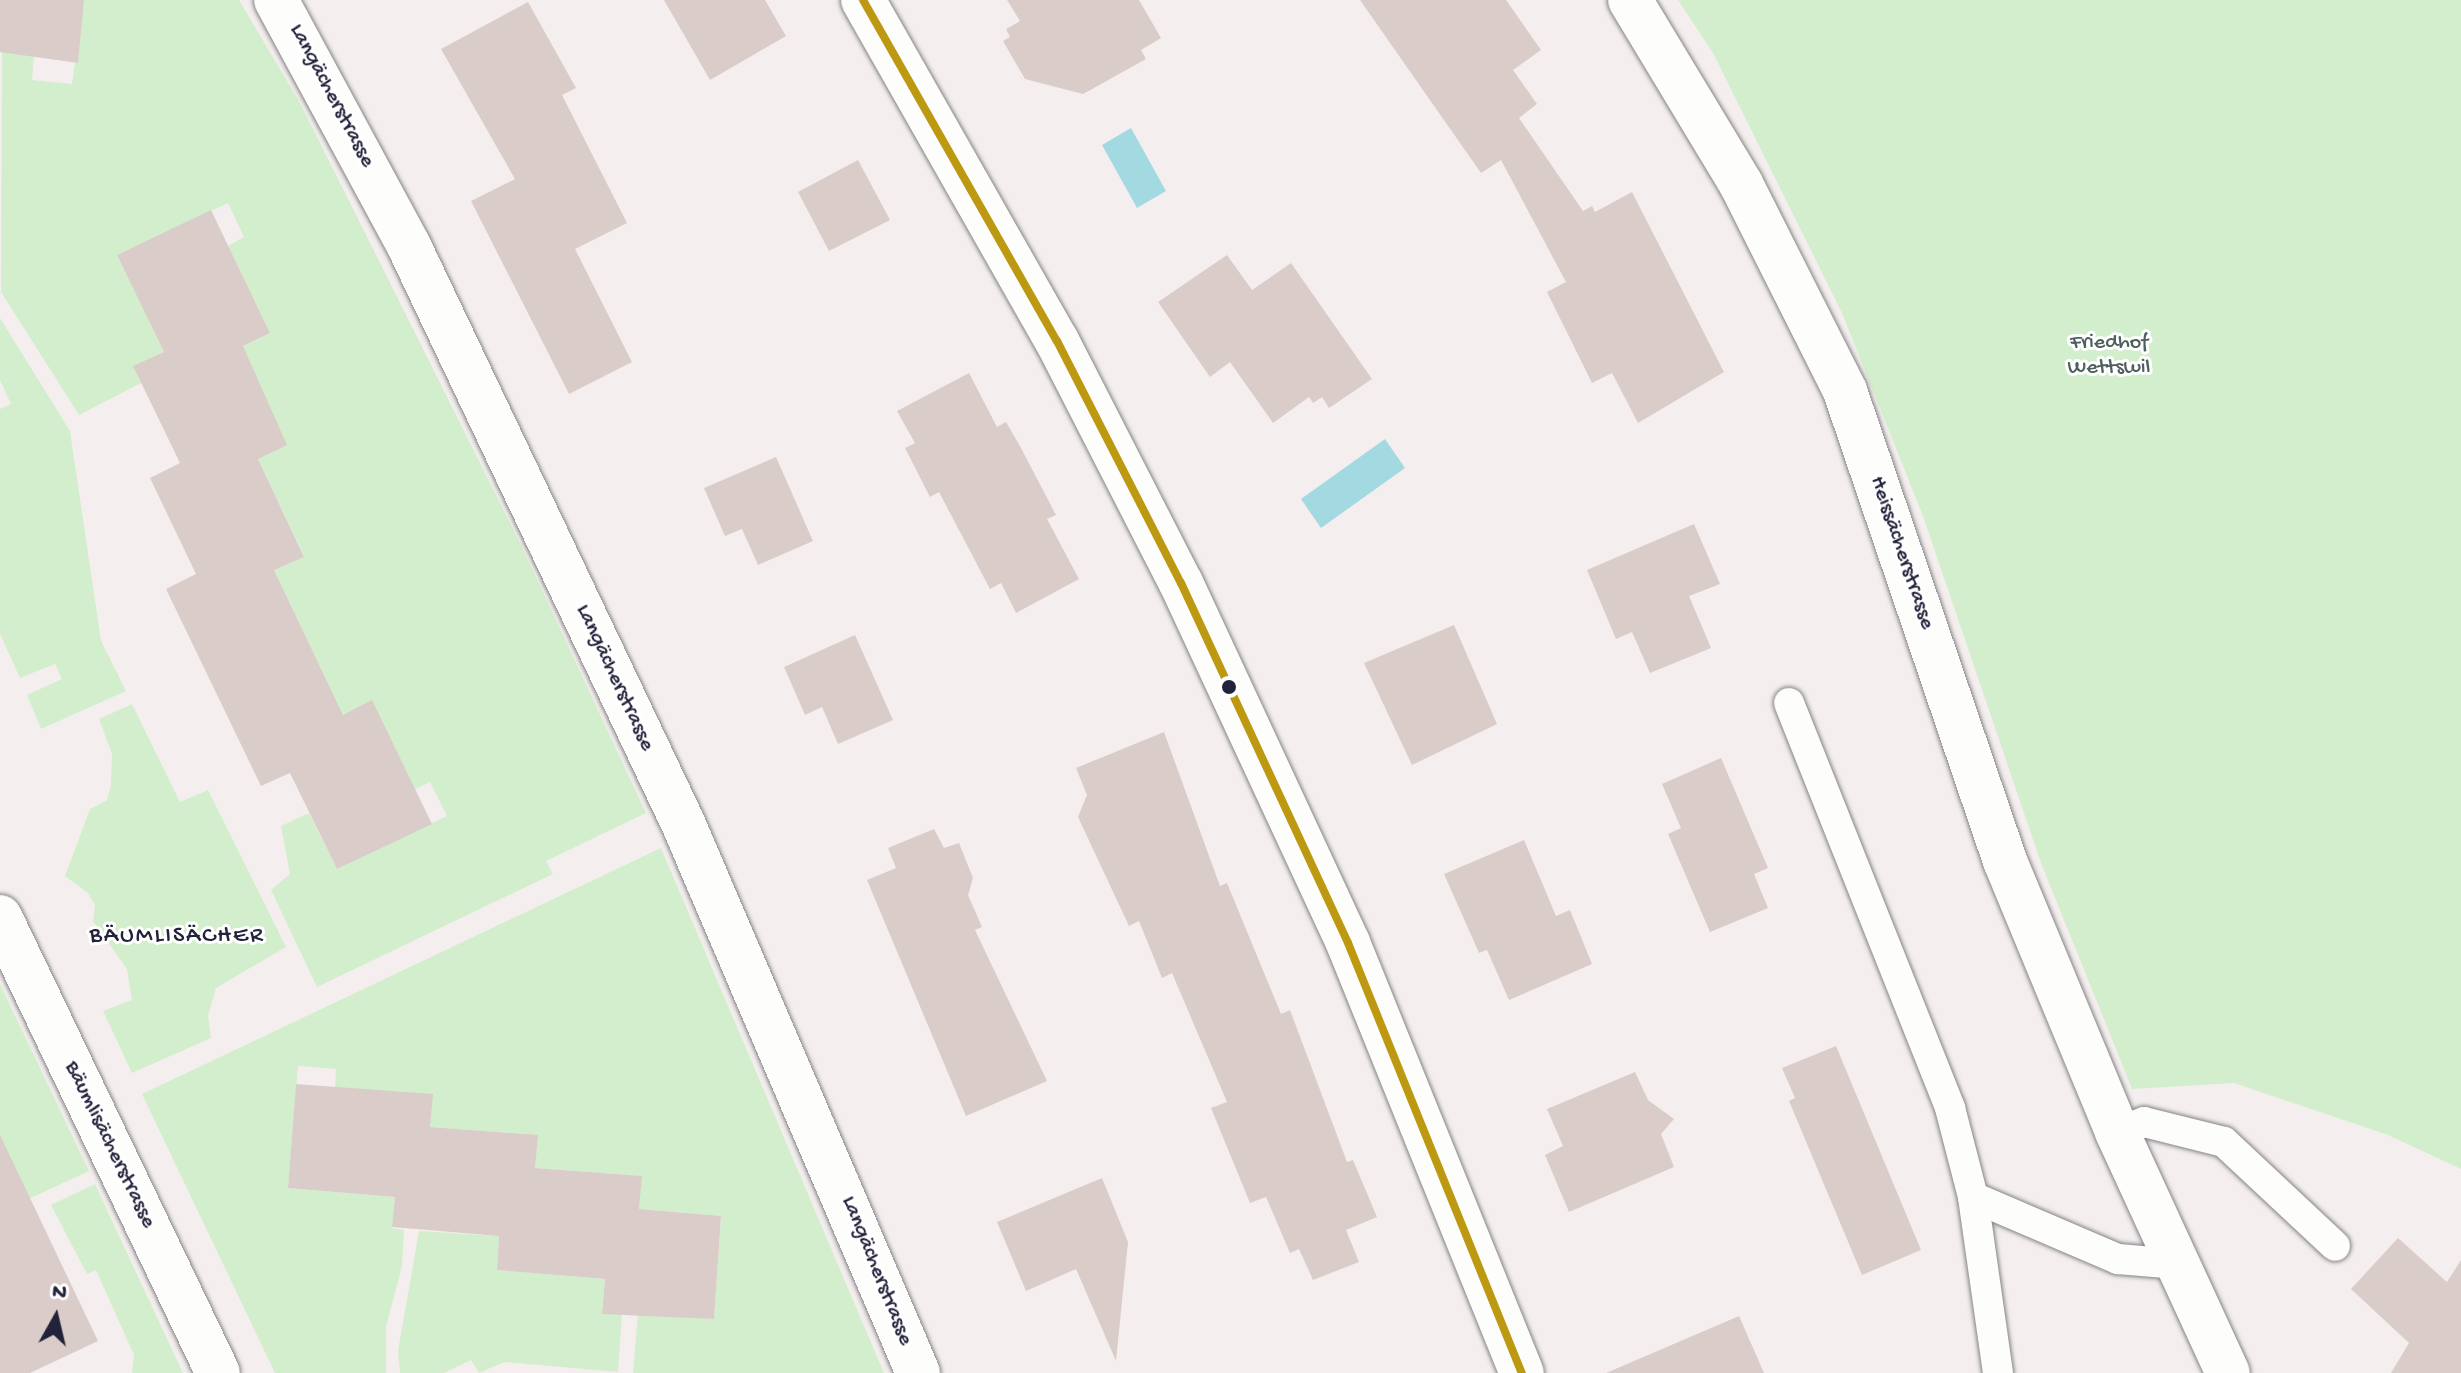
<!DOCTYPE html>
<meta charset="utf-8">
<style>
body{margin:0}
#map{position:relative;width:2461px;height:1373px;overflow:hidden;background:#f4efee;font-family:"Gochi Hand",sans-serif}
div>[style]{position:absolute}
.green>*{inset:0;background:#d3eecc}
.water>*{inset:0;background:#a3d9e1}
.building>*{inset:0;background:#daccc9}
.roads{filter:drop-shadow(0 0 2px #858387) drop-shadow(0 0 2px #858387)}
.service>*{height:30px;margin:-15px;padding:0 15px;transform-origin:15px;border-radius:15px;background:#fdfdfc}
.minor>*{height:44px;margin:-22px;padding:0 22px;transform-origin:22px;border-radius:22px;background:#fdfdfc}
.bus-1>*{height:8px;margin:-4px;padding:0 4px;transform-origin:4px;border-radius:4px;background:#bd9912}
.dots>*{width:22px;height:22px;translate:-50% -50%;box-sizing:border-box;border:4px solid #fff;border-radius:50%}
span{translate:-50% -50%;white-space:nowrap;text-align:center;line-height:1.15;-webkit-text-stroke:6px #fff;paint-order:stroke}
.street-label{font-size:22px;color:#22223b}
.park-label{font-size:22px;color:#4f5f5e}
.neighbourhood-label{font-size:24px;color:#22223b;letter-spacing:2px}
.north{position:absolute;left:16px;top:1277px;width:80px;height:80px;-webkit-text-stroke:6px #fff;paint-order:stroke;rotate:8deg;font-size:22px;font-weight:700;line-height:32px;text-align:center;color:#22223b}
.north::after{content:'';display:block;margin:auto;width:28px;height:36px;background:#22223b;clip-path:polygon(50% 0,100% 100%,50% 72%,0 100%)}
</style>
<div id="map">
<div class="green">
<i style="clip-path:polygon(84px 0,239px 0,299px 101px,519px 541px,646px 813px,546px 861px,553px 874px,317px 987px,271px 890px,290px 874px,281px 826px,309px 813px,337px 869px,447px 816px,430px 782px,415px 789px,343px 715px,274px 570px,304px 556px,258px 459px,241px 347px,270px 333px,228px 246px,244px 237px,228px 203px,117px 255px,164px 352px,134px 366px,141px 383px,79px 415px,1px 292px,2px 52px,34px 54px,32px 80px,72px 84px)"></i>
<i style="clip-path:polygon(1678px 0,2461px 0,2461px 1169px,2388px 1135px,2234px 1083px,2132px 1089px,2041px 863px,1923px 516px,1842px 313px,1713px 53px)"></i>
<i style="clip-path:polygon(0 318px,70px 431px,101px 641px,126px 691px,41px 729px,27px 695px,62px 679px,55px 664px,20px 678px,0 634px,0 409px,11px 404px,0 380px)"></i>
<i style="clip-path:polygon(132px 704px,180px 802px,208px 790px,286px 947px,216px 988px,208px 1016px,211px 1038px,132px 1073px,103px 1011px,132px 1000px,127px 969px,93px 921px,95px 905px,88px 893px,65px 876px,90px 809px,107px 800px,111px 786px,112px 754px,99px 719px)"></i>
<i style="clip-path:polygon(661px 848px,884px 1373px,633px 1373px,638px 1314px,714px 1319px,721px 1216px,639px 1209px,641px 1176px,535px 1168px,537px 1135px,430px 1127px,335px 1087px,336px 1069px,298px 1066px,288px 1188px,395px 1197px,392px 1228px,404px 1230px,402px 1266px,386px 1327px,386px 1373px,275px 1373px,142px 1094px)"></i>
<i style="clip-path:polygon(0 984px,89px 1171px,5px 1210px,0 1199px)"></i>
<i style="clip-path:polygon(95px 1184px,183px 1373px,132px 1373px,134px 1355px,96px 1270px,87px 1274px,51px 1205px)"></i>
<i style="clip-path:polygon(419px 1231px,499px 1236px,497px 1270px,605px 1279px,602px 1311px,622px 1313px,618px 1372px,504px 1362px,479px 1373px,471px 1360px,444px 1373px,400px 1373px,398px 1351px)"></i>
</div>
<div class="water">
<i style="clip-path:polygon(1131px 128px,1166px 191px,1137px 208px,1102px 145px)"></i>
<i style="clip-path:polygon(1385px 439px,1405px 468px,1321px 528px,1301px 499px)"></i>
</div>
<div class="building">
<i style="clip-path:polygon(0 0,84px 0,78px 63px,0 52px)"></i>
<i style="clip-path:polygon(664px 0,765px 0,786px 36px,710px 80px)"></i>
<i style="clip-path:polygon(1007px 0,1139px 0,1161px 38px,1141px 50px,1146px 59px,1083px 94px,1025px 79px,1003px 41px,1010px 37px,1006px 29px,1020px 21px)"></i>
<i style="clip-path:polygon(1360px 0,1506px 0,1541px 50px,1513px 70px,1537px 104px,1519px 118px,1583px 211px,1592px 206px,1595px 212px,1632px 192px,1724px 372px,1638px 423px,1612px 373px,1592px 383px,1547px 292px,1566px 282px,1501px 160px,1481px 173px)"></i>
<i style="clip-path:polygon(528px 2px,576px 88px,562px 95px,627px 223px,575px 249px,632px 362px,569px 394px,471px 201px,515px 179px,441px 49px)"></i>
<i style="clip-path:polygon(858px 160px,890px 220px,829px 251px,798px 192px)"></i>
<i style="clip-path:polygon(211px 210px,270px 333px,243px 346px,287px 445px,258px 459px,304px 557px,274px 570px,343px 715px,372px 700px,432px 824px,337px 869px,290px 773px,261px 786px,166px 589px,196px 574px,150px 478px,180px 463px,133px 366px,164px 352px,117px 255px)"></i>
<i style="clip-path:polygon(1227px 255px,1252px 290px,1291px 263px,1372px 379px,1329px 408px,1322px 397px,1313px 403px,1309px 397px,1273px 423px,1230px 362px,1210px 377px,1158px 302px)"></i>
<i style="clip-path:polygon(969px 373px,997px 427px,1006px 422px,1021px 448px,1056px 515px,1047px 519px,1079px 579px,1016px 613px,1001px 583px,990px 589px,939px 492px,930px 497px,905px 448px,915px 443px,897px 411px)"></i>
<i style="clip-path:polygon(776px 457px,813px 541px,758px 565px,742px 529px,725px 536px,704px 488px)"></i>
<i style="clip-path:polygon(1694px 524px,1720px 584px,1689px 596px,1711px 648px,1650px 673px,1632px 632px,1616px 639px,1587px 570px)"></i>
<i style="clip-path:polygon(1454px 625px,1497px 724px,1412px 765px,1364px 663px)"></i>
<i style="clip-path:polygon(855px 635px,893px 720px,838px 744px,822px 707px,805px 715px,784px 667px)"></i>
<i style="clip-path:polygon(1164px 732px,1220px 886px,1227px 883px,1281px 1014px,1290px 1010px,1347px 1162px,1353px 1160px,1377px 1217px,1346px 1230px,1359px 1262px,1313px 1280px,1299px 1249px,1290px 1253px,1266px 1197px,1250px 1203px,1211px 1108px,1227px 1102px,1172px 973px,1162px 978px,1139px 921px,1129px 926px,1078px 817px,1087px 795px,1076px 768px)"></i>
<i style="clip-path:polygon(1721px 758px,1768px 868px,1754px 874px,1768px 908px,1710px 932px,1668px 834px,1681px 828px,1662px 784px)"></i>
<i style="clip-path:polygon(934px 829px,944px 848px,959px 843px,973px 878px,968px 895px,982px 927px,975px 930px,1047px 1081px,966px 1116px,867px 880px,896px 868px,888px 848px)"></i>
<i style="clip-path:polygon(1524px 840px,1556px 916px,1570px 910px,1592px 964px,1509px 1000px,1487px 950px,1479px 953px,1444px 874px)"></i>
<i style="clip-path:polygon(1836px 1046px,1921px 1250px,1862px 1275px,1789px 1101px,1795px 1098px,1782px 1068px)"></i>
<i style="clip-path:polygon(1635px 1072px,1648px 1100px,1674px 1119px,1661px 1134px,1674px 1167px,1569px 1212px,1545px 1155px,1563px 1146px,1547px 1109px)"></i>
<i style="clip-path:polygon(296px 1084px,433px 1094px,430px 1127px,538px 1135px,535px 1168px,642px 1176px,639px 1209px,721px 1216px,714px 1319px,602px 1314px,605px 1279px,497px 1270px,499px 1236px,392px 1227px,395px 1197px,288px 1188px)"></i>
<i style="clip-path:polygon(0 1135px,98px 1341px,30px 1373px,0 1373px)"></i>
<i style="clip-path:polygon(1102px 1178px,1128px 1242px,1116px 1361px,1076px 1269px,1026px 1291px,997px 1222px)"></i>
<i style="clip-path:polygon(2398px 1238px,2447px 1282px,2461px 1260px,2461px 1373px,2391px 1373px,2409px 1343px,2351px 1289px)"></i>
<i style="clip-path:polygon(1739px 1316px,1764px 1373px,1606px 1373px)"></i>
</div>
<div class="roads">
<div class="service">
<i style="left:1789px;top:703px;width:436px;rotate:68.3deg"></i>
<i style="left:1950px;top:1108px;width:92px;rotate:75.5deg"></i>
<i style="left:2117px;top:1132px;width:29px;rotate:-20deg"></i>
<i style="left:2144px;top:1122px;width:82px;rotate:14deg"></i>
<i style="left:2224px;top:1142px;width:152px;rotate:43.1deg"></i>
<i style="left:1998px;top:1373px;width:178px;rotate:-98.1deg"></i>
<i style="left:1973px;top:1197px;width:158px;rotate:23.2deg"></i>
<i style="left:2118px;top:1259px;width:60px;rotate:4.8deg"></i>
</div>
<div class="minor">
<i style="left:276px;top:0;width:280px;rotate:61.6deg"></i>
<i style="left:409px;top:246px;width:639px;rotate:64.6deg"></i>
<i style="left:683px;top:823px;width:598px;rotate:66.86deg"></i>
<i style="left:863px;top:0;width:392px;rotate:60.4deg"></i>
<i style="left:1057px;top:341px;width:272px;rotate:62.9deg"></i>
<i style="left:1181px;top:583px;width:397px;rotate:65.1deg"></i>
<i style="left:1348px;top:943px;width:464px;rotate:68deg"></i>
<i style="left:1630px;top:0;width:215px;rotate:58.9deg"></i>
<i style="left:1741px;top:184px;width:232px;rotate:63.3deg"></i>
<i style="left:1845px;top:391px;width:496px;rotate:71.2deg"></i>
<i style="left:2005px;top:861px;width:293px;rotate:67.5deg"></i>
<i style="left:2117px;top:1132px;width:265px;rotate:65.3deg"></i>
<i style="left:0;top:917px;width:505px;rotate:64.45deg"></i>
</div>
</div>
<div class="bus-1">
<i style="left:863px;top:0;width:392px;rotate:60.4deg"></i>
<i style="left:1057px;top:341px;width:272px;rotate:62.9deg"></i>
<i style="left:1181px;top:583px;width:397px;rotate:65.1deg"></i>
<i style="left:1348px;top:943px;width:464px;rotate:68deg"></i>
</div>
<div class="dots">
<i style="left:1229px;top:687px;background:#22223b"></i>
</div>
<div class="street-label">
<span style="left:331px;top:96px;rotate:62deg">Langächerstrasse</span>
<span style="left:1901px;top:553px;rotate:71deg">Heissächerstrasse</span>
<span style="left:614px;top:678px;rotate:65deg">Langächerstrasse</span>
<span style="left:109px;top:1145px;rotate:64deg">Bäumlisächerstrasse</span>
<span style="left:876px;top:1271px;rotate:68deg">Langächerstrasse</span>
</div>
<div class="park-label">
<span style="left:2109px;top:356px">Friedhof<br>Wettswil</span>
</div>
<div class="neighbourhood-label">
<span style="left:177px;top:937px">BÄUMLISÄCHER</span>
</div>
<div class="north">N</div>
</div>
